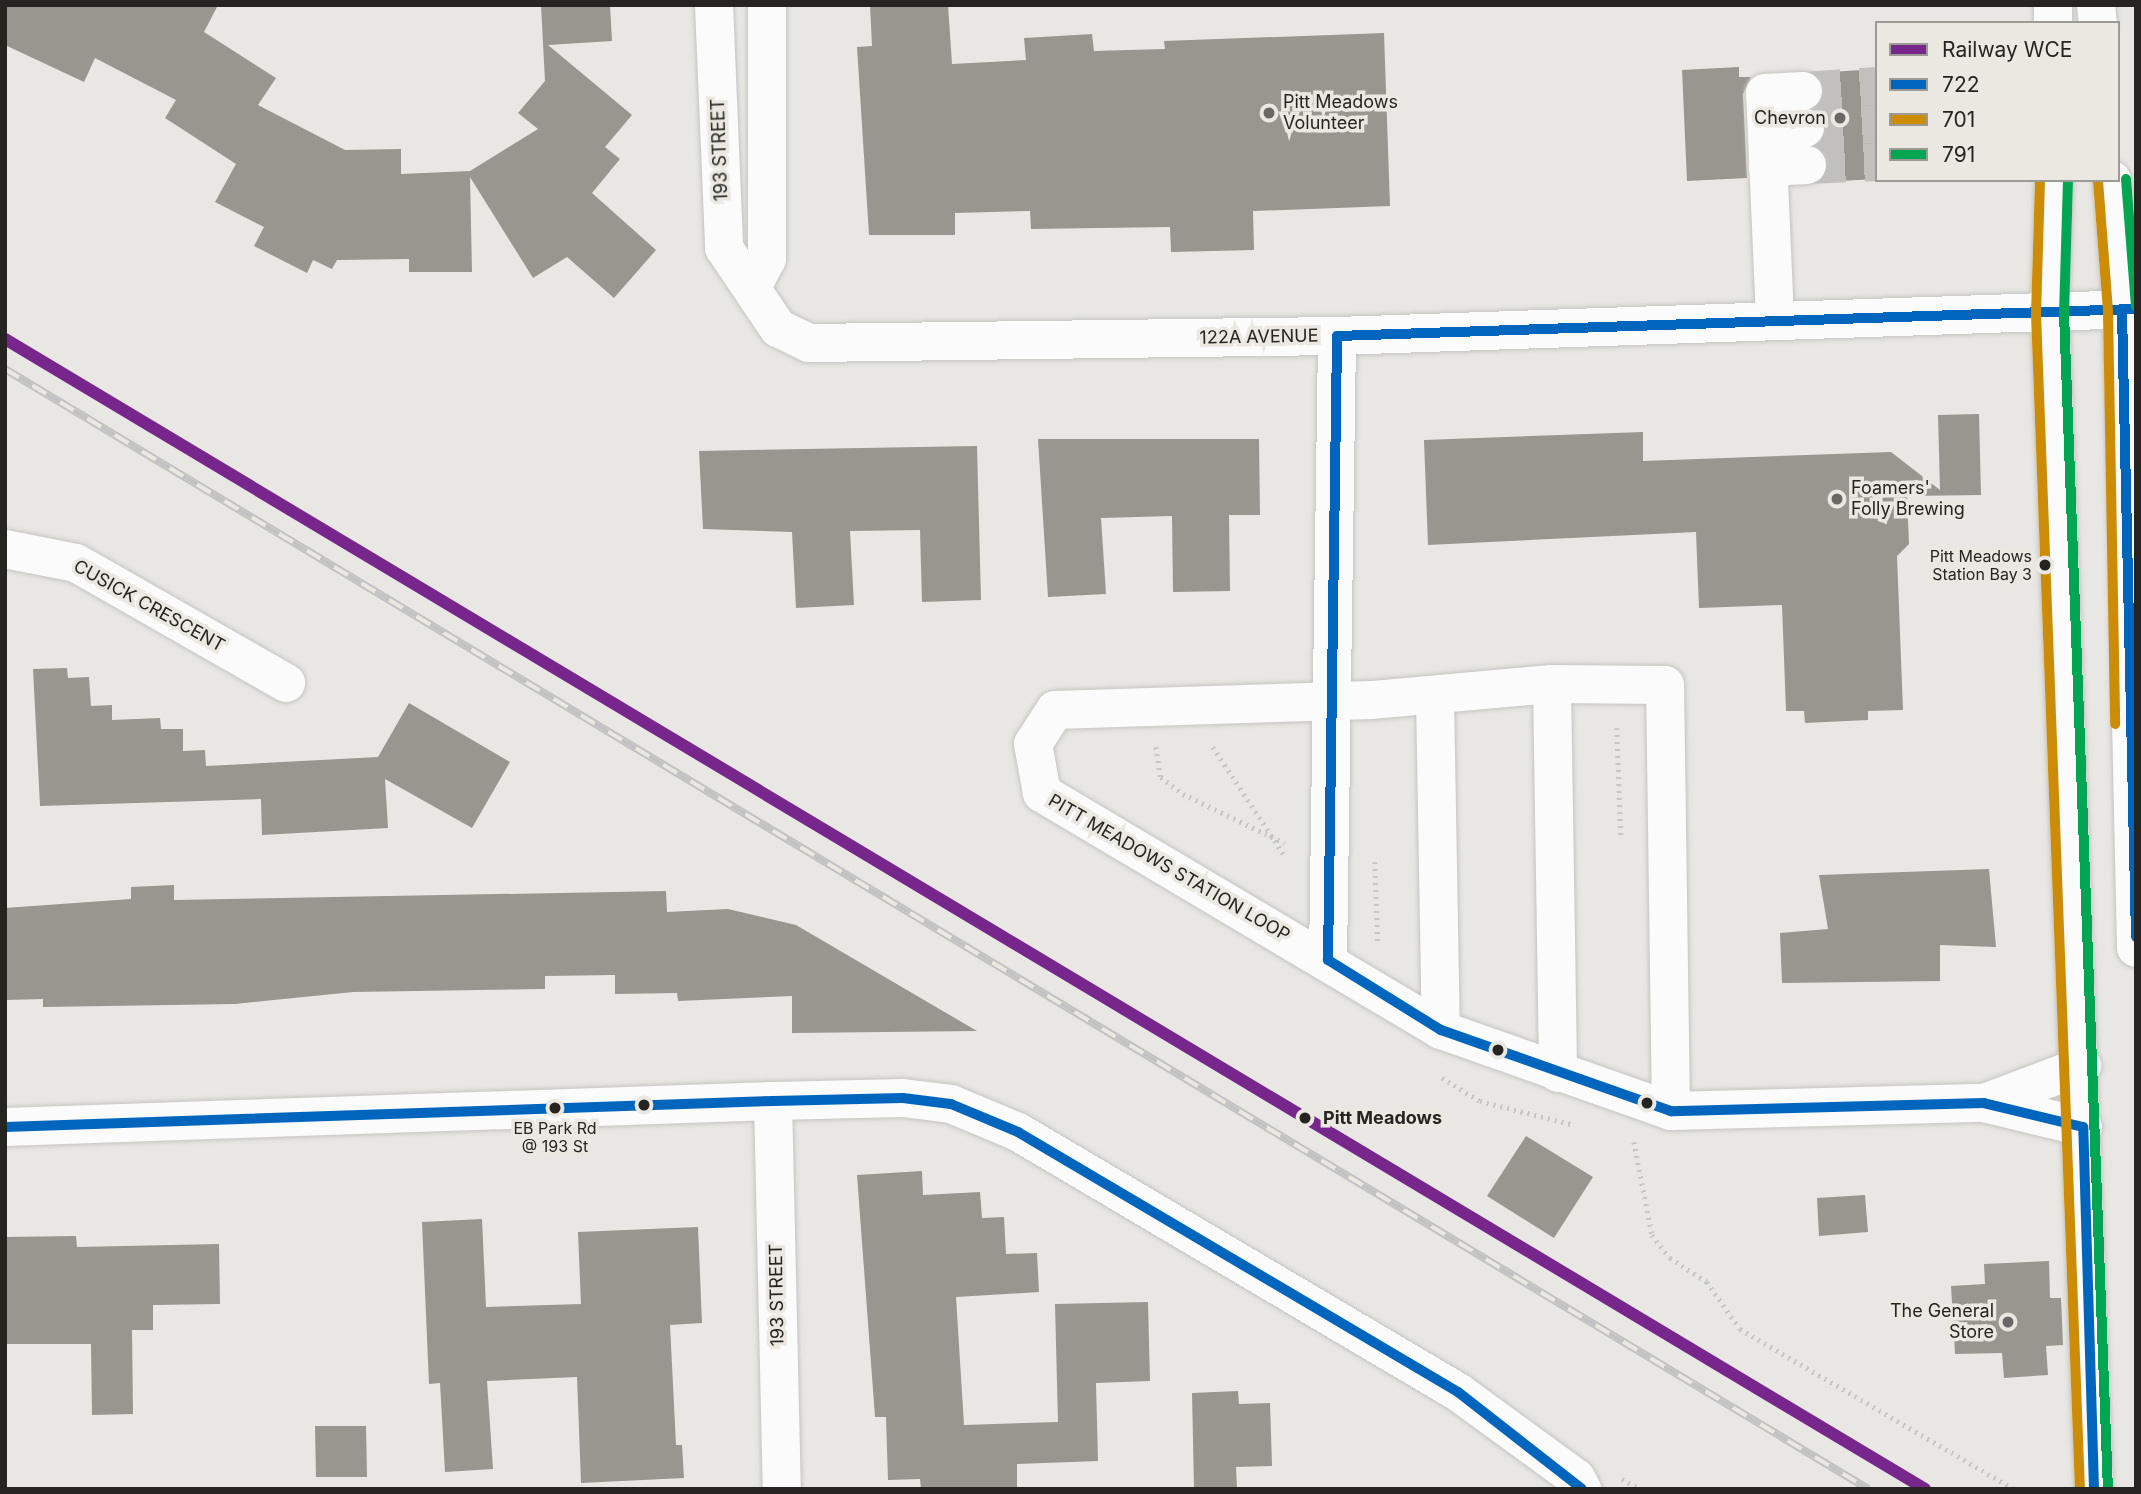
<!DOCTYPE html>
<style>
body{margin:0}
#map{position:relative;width:2141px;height:1494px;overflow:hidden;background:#e8e7e3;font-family:Inter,sans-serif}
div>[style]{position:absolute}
.building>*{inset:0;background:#98968f}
.minor-tunnel>*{height:38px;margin-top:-19px;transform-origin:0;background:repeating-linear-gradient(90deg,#c1c0bc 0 38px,transparent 0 57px)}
.path>*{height:4.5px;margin-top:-2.25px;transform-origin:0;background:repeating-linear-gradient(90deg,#c6c6c5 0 2px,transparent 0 7px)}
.roads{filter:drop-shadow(0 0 2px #c5c4c1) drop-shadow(0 0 2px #c5c4c1)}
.minor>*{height:38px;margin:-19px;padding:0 19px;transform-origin:19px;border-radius:19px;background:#fcfbfb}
.major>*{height:38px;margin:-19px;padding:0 19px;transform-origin:19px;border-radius:19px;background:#fcfbfb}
.rail>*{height:8px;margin-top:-4px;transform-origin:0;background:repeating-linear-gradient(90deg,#eae8e1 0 16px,#c3c2c2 0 32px);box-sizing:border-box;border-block:2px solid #c3c2c2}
.bus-1>*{height:10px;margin:-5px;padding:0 5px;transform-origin:5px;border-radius:5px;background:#0065bd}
.bus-2>*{height:10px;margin:-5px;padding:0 5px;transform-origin:5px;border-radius:5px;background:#cd8c07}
.bus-3>*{height:10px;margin:-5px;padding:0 5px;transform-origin:5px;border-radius:5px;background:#00a651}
.rail-1>*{height:12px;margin:-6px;padding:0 6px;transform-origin:6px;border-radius:6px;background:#77278b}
.dots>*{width:19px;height:19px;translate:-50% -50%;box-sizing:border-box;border:4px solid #eae8e1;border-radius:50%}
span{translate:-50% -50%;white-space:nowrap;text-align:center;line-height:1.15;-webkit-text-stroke:7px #eae8e1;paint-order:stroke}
.bus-label{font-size:16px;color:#252421}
.right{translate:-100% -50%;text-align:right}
.poi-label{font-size:18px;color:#252421}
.left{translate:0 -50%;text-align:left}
.street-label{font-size:18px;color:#252421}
.stop-label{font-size:18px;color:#252421;font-weight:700}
.frame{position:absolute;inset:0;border:7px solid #252421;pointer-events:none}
.legend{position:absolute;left:1875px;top:21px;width:245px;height:161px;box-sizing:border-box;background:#eae8e1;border:2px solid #9b9a94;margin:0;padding:9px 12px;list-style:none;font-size:21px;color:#252421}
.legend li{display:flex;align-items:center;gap:14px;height:35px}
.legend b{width:35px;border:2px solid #9b9a94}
</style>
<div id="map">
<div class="building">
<i style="clip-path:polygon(5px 5px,218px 5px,204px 32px,276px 78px,258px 105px,345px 150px,401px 149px,401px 174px,470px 171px,538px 129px,518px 113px,545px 81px,541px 5px,610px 5px,612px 41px,548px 45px,632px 115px,605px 147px,620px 159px,592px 193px,656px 250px,614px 298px,567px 257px,533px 278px,470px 177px,472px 272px,409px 272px,409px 259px,337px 260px,332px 269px,313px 260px,307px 273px,254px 246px,264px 227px,215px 202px,236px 164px,165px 118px,176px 100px,95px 58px,84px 82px,5px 45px)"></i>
<i style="clip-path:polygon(870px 5px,948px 5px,952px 64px,1026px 60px,1024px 38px,1092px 34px,1094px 51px,1165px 49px,1164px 41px,1384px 33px,1390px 206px,1253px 211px,1254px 250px,1171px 252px,1170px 227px,1031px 229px,1030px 211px,955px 213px,955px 235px,869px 235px,857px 47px,872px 46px)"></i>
<i style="clip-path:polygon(1739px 67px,1739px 77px,1751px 77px,1743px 94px,1747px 178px,1687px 181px,1682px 70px)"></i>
<i style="clip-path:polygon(1877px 69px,1877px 179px,1820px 182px,1829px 165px,1817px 146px,1827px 128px,1815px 109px,1825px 91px,1815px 73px)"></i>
<i style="clip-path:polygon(1979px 414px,1981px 495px,1907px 496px,1909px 544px,1897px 556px,1903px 710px,1868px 711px,1868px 720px,1805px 723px,1804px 711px,1786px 711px,1782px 605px,1699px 608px,1696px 532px,1428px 545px,1424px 440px,1643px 432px,1643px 461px,1891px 452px,1940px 490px,1938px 415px)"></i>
<i style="clip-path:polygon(1038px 439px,1259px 439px,1260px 515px,1229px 515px,1230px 591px,1173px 592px,1172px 516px,1101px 518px,1106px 594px,1048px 597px)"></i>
<i style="clip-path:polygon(977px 446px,981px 600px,922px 602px,920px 530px,850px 531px,854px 605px,796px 608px,792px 532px,703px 529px,699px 451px)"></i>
<i style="clip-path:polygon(67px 668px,68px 678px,89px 677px,91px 706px,112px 705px,112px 720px,160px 718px,161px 729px,183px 729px,183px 751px,205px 750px,206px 766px,378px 757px,409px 703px,510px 762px,472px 828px,385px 779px,388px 828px,262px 835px,261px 799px,40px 806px,33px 669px)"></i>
<i style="clip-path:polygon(1989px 869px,1996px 947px,1940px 945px,1940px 981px,1782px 983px,1780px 933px,1828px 929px,1819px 875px)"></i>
<i style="clip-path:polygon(174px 885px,174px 900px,666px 891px,667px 912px,728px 909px,796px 925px,977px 1031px,792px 1033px,792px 996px,678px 1001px,677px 993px,615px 994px,615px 975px,545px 976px,545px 989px,353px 992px,235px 1004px,43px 1007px,43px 999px,5px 1000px,5px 908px,131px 899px,131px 887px)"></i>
<i style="clip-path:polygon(1526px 1136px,1593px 1177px,1554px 1238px,1487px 1196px)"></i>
<i style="clip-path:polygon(922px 1171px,923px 1195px,980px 1192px,982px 1218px,1004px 1217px,1006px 1254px,1037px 1253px,1039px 1292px,956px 1297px,964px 1425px,1058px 1422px,1055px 1304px,1148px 1302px,1150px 1381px,1096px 1383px,1098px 1461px,1017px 1464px,1017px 1489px,921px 1489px,920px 1479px,888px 1480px,886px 1417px,875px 1417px,857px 1175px)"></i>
<i style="clip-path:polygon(1865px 1195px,1868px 1232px,1819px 1236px,1817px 1198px)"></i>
<i style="clip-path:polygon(482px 1219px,486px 1307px,581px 1304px,578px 1232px,698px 1227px,702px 1323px,670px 1325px,676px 1445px,682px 1445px,684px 1478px,581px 1483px,577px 1377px,487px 1381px,493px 1469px,445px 1472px,440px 1383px,429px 1384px,422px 1222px)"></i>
<i style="clip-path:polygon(76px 1236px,77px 1247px,219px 1244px,220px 1304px,153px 1305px,153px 1330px,132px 1330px,133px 1414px,92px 1415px,91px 1344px,5px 1344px,5px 1237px)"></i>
<i style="clip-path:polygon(2049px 1261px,2050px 1298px,2061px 1298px,2063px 1345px,2046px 1346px,2048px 1375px,2004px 1378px,2002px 1353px,1955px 1354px,1951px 1286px,1985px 1284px,1984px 1264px)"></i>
<i style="clip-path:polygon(1238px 1391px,1239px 1404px,1270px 1403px,1272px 1466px,1236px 1467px,1237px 1489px,1194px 1489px,1192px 1393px)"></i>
<i style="clip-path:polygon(315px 1426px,366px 1426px,367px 1477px,316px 1477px)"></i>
</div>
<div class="minor-tunnel">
<i style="left:1803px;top:91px;width:74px;rotate:-3.9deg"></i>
<i style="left:1805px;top:128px;width:72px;rotate:-3.2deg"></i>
<i style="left:1807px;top:165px;width:70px;rotate:-2.5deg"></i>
</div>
<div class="path">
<i style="left:1617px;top:728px;width:110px;rotate:87.9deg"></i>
<i style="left:1156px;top:747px;width:30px;rotate:81deg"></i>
<i style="left:1161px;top:777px;width:28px;rotate:38deg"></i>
<i style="left:1183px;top:794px;width:113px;rotate:25.7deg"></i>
<i style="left:1213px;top:747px;width:131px;rotate:56.6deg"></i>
<i style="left:1375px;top:862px;width:82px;rotate:87.9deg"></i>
<i style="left:1442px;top:1078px;width:44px;rotate:31.2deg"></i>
<i style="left:1480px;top:1101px;width:94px;rotate:14.2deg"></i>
<i style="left:1634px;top:1142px;width:95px;rotate:79deg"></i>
<i style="left:1652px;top:1235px;width:29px;rotate:52deg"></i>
<i style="left:1670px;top:1258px;width:44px;rotate:33deg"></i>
<i style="left:1707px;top:1282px;width:57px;rotate:54.9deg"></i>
<i style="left:1740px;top:1329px;width:317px;rotate:30.3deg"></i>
<i style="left:1622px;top:1479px;width:21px;rotate:29deg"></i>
</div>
<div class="roads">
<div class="minor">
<i style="left:714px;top:5px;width:243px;rotate:87.6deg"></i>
<i style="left:724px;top:248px;width:97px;rotate:56deg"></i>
<i style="left:778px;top:328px;width:34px;rotate:26deg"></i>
<i style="left:809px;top:343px;width:528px;rotate:-0.76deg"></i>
<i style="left:1337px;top:336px;width:799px;rotate:-1.94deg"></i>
<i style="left:1767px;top:130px;width:38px;rotate:-3deg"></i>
<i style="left:1768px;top:167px;width:39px;rotate:-3deg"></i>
<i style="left:753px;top:285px;width:30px;rotate:-62deg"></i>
<i style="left:767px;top:259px;width:254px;rotate:-90deg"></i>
<i style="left:1775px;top:319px;width:226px;rotate:-92.5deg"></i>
<i style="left:1765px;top:93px;width:38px;rotate:-3deg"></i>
<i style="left:5px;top:549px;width:72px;rotate:11.2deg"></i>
<i style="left:76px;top:563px;width:242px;rotate:29.7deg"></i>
<i style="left:1552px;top:684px;width:389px;rotate:89.1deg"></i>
<i style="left:1435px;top:696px;width:334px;rotate:89deg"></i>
<i style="left:1328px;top:960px;width:624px;rotate:-89.17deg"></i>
<i style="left:773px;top:1101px;width:388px;rotate:88.7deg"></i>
<i style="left:1984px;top:1103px;width:105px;rotate:-20.7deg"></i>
<i style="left:1671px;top:1111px;width:426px;rotate:-90.8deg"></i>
<i style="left:1665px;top:685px;width:113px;rotate:-179.5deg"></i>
<i style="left:1552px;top:684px;width:182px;rotate:174.9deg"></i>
<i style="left:1371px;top:700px;width:316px;rotate:178.2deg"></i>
<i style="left:1055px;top:710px;width:40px;rotate:122.9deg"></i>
<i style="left:1033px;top:744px;width:50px;rotate:79.6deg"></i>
<i style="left:1042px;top:793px;width:464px;rotate:30.7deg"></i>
<i style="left:1441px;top:1030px;width:244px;rotate:19.4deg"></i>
<i style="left:1671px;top:1111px;width:313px;rotate:-1.5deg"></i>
<i style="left:1984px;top:1103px;width:102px;rotate:13.6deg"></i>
<i style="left:5px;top:1127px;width:768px;rotate:-1.94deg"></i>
<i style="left:773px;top:1101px;width:130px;rotate:-1.3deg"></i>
<i style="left:903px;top:1098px;width:48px;rotate:7.1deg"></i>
<i style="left:951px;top:1104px;width:73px;rotate:22.7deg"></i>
<i style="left:1018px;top:1132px;width:511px;rotate:30.58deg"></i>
<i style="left:1458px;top:1392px;width:146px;rotate:36.1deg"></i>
<i style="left:1576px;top:1478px;width:13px;rotate:61deg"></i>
</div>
<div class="major">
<i style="left:2053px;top:5px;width:18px;rotate:90deg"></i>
<i style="left:2096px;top:5px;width:18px;rotate:84deg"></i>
<i style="left:2054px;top:180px;width:133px;rotate:91.7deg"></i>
<i style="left:2050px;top:313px;width:1177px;rotate:87.86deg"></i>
<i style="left:2112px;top:180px;width:131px;rotate:85.6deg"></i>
<i style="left:2122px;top:311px;width:637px;rotate:88.74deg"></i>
</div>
</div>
<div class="rail">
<i style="left:5px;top:369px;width:2174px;rotate:31.01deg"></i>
</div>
<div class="bus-1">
<i style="left:2122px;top:311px;width:626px;rotate:88.72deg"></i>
<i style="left:5px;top:1127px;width:768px;rotate:-1.94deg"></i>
<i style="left:773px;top:1101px;width:130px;rotate:-1.3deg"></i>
<i style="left:903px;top:1098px;width:48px;rotate:7.1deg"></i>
<i style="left:951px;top:1104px;width:73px;rotate:22.7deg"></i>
<i style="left:1018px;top:1132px;width:511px;rotate:30.58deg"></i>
<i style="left:1458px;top:1392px;width:157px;rotate:38deg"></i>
<i style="left:2094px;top:1489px;width:362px;rotate:-91.7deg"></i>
<i style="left:2083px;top:1127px;width:102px;rotate:-166.4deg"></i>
<i style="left:1984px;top:1103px;width:313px;rotate:178.5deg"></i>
<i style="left:1671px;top:1111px;width:244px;rotate:-160.6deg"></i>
<i style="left:1441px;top:1030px;width:133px;rotate:-148.2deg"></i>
<i style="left:1328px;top:960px;width:624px;rotate:-89.17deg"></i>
<i style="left:1337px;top:336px;width:799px;rotate:-1.94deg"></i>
</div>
<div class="bus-2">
<i style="left:2040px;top:180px;width:134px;rotate:91.7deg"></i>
<i style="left:2036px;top:314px;width:1176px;rotate:87.86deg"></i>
<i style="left:2098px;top:181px;width:131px;rotate:85.6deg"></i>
<i style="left:2108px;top:312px;width:412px;rotate:89deg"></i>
</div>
<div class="bus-3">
<i style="left:2126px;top:179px;width:128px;rotate:85.5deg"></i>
<i style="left:2068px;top:180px;width:133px;rotate:91.7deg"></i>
<i style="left:2064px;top:313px;width:1176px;rotate:87.86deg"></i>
</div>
<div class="rail-1">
<i style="left:5px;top:339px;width:2238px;rotate:30.92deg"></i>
</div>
<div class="dots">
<i style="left:1269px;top:113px;background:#696865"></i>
<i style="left:1840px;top:118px;background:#696865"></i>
<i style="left:1837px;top:499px;background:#696865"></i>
<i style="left:2045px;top:565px;background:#252421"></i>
<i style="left:1498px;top:1050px;background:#252421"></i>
<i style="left:1647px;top:1103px;background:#252421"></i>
<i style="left:644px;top:1105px;background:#252421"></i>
<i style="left:555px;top:1108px;background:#252421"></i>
<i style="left:1305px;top:1118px;background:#252421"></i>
<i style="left:2008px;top:1322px;background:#696865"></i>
</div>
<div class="bus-label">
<span class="right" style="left:2032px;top:565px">Pitt Meadows<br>Station Bay 3</span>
<span style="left:555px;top:1137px">EB Park Rd<br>@ 193 St</span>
</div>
<div class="poi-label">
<span class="left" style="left:1283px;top:113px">Pitt Meadows<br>Volunteer</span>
<span class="right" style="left:1826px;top:118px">Chevron</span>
<span class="left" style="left:1851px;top:499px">Foamers'<br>Folly Brewing</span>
<span class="right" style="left:1994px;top:1322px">The General<br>Store</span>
</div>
<div class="street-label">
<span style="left:720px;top:150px;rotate:-92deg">193 STREET</span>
<span style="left:1259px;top:337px;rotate:-1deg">122A AVENUE</span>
<span style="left:149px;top:606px;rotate:29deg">CUSICK CRESCENT</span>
<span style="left:1169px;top:868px;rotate:30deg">PITT MEADOWS STATION LOOP</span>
<span style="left:777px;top:1295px;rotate:-91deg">193 STREET</span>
</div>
<div class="stop-label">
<span class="left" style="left:1323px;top:1118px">Pitt Meadows</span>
</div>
<div class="frame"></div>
<ul class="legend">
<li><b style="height:9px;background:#77278b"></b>Railway WCE</li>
<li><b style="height:9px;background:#0065bd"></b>722</li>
<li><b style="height:9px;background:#cd8c07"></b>701</li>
<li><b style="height:9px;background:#00a651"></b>791</li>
</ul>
</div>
